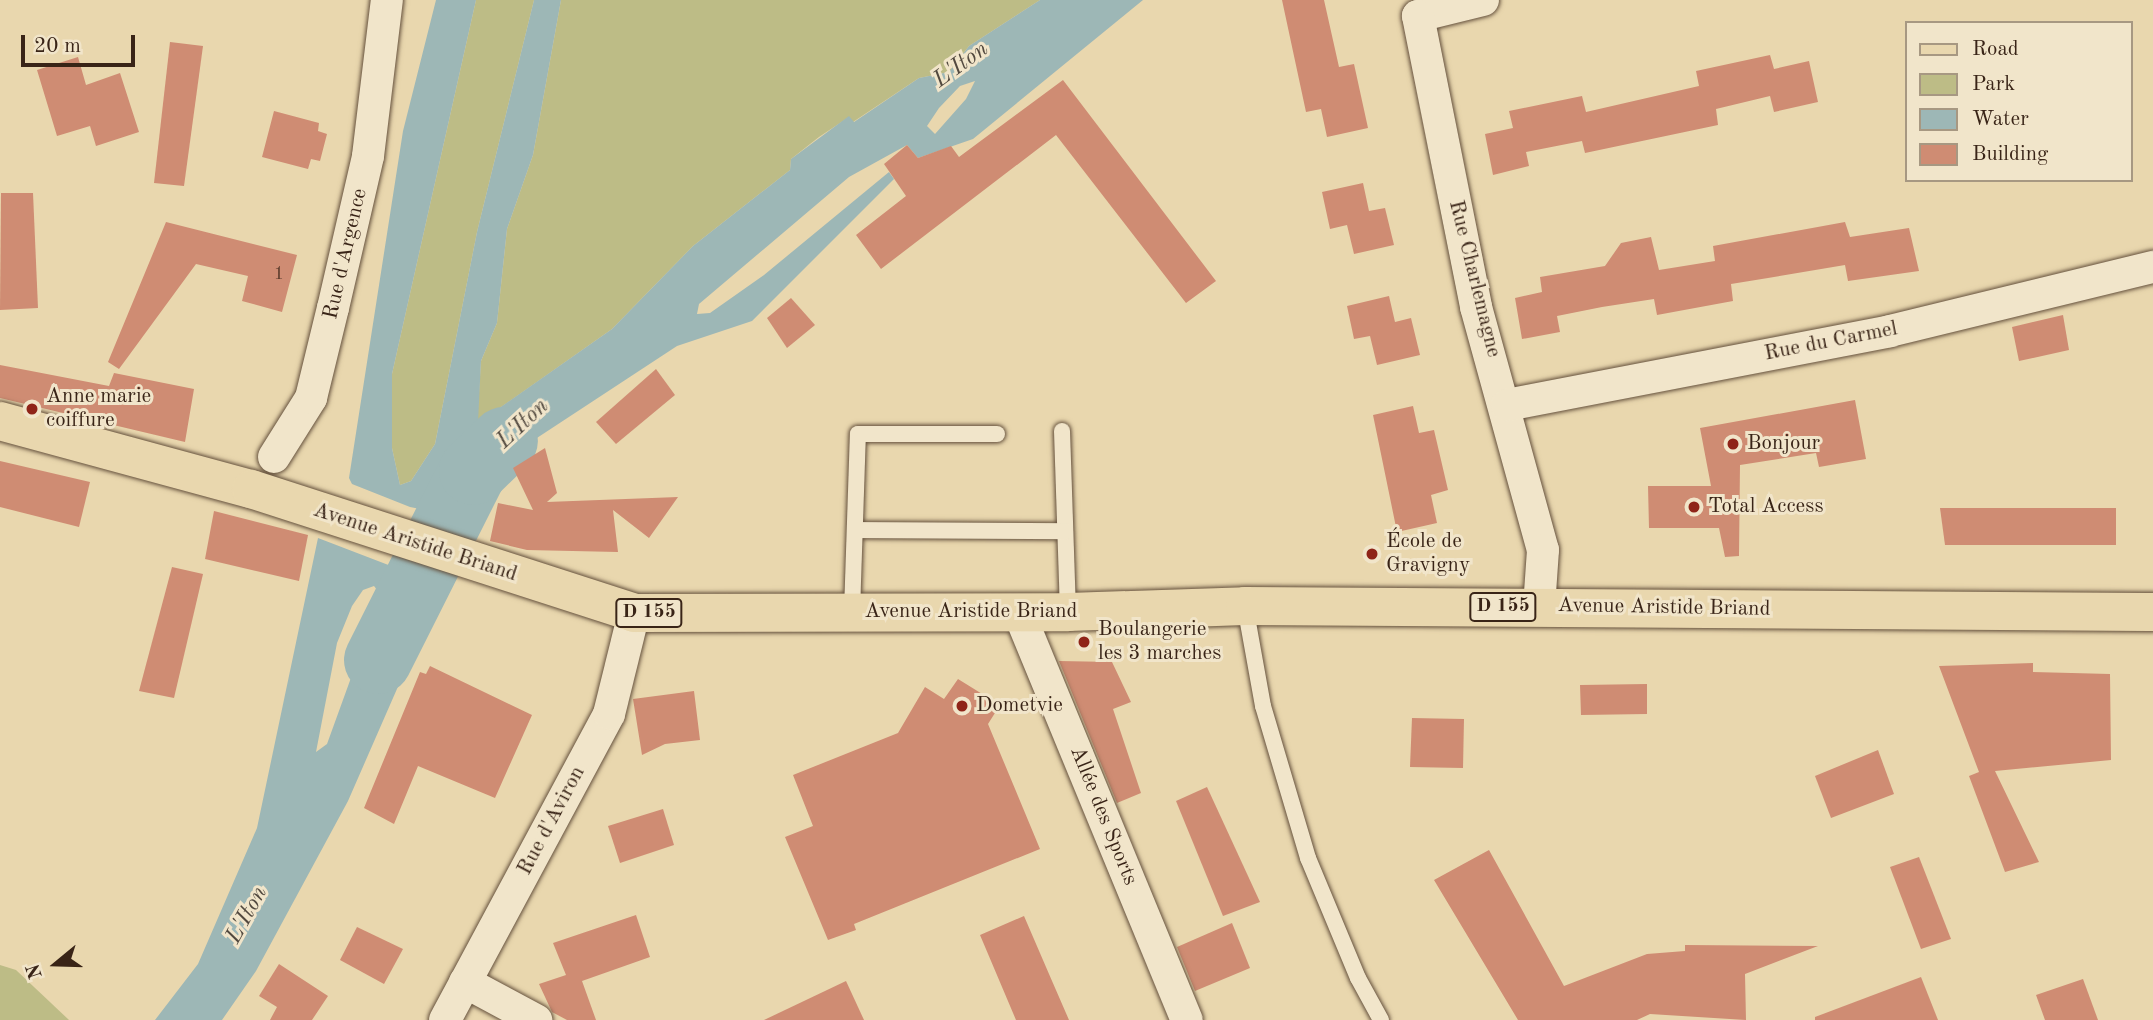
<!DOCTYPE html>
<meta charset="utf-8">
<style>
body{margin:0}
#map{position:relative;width:2153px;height:1020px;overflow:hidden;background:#e9d7ae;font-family:"Old Standard TT",serif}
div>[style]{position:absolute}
.green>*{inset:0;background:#bdbc86}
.water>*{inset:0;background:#9db7b6}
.river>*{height:68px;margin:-34px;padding:0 34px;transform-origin:34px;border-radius:34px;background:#9db7b6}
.building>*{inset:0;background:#cf8c73}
.roads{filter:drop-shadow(0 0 2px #65513d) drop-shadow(0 0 2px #65513d)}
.lane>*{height:16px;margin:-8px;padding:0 8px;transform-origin:8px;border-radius:8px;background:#f1e5ca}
.street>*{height:32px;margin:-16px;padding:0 16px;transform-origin:16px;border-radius:16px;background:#f1e5ca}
.primary>*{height:38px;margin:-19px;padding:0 19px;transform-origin:19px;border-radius:19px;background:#e9d7ae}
.dots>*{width:19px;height:19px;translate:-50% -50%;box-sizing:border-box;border:4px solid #f1e5ca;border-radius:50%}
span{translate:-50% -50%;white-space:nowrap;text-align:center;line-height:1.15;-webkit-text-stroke:6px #f1e5ca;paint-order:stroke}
.number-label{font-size:18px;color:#5e3e2e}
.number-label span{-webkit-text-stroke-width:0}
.shield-label span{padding:2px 5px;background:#f1e5ca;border:2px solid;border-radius:5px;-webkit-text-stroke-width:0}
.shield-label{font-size:19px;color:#392417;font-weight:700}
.street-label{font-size:21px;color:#392417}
.poi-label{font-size:21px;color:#392417}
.left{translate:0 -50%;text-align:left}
.water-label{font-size:23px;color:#52493f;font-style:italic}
.legend{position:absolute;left:1905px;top:21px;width:228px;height:161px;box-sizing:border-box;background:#f1e5ca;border:2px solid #a79882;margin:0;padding:9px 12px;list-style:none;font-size:21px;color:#392417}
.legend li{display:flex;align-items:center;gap:14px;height:35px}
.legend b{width:35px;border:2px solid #a79882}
.north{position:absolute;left:21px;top:929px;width:70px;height:70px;-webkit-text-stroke:5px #f1e5ca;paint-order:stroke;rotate:251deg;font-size:19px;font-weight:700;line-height:28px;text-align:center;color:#392417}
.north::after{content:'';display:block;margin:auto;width:24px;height:32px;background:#392417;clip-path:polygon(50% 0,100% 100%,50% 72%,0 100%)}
.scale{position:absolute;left:21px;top:35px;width:114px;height:32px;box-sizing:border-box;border:4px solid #392417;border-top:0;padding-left:9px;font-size:21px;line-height:24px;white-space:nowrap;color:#392417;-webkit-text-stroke:5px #f1e5ca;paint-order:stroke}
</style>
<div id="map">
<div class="green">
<i style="clip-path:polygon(476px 0,534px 0,477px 232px,435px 444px,411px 481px,400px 485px,392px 448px,392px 374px)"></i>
<i style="clip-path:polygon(561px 0,1040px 0,969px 46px,949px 72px,919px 78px,853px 122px,849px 117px,819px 137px,791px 159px,790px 170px,693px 246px,612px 329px,477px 424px,481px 361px,497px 323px,507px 229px,533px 155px)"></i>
<i style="clip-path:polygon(0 965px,16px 970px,69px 1020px,0 1020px)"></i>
</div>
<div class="water">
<i style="clip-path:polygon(evenodd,436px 0,476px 0,392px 374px,392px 448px,400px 485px,411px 481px,435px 444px,477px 232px,534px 0,561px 0,533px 155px,507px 229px,497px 323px,481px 361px,478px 423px,612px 329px,693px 246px,790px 170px,791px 159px,849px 116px,854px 122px,919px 78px,949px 72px,969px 46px,1040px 0,1143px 0,973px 139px,918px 158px,907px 145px,849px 177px,699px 304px,697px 314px,710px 313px,764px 275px,889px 172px,894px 179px,752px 321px,677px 346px,511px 455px,476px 520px,410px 507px,352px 484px,349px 478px,403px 131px,436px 0,975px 81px,966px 99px,935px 134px,927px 126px,939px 108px,960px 86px,975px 81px)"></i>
<i style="clip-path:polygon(evenodd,318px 538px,451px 589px,407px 666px,348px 801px,256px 971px,222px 1020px,155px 1020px,198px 964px,257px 828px,318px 538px,374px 586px,381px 595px,327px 744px,316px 752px,337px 643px,352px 606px,363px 590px,374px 586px)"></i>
</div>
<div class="river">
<i style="left:378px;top:660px;width:212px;rotate:-63.3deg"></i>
<i style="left:473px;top:471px;width:43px;rotate:-44.1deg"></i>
</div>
<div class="building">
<i style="clip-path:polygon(1282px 0,1324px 0,1339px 67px,1354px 64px,1368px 128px,1327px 137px,1321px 109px,1306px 112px)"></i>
<i style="clip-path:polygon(170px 42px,203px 46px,184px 186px,154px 183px)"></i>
<i style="clip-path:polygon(1770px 55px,1774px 69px,1809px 61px,1818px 102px,1774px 112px,1770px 96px,1716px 109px,1718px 125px,1585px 153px,1582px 141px,1526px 152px,1529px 166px,1493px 175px,1485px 134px,1513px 128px,1509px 111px,1582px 96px,1586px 112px,1699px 86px,1696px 71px)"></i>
<i style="clip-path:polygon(78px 57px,86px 85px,120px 73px,139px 132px,96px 146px,90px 126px,57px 136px,37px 70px)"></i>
<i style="clip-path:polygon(1063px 80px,1216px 281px,1186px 303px,1056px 135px,881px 269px,856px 235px,906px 196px,884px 164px,907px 145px,918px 158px,951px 146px,959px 157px)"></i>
<i style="clip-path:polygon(274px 111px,319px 123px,318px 131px,327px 134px,320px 161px,311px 159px,308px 169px,262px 157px)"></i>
<i style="clip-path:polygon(1363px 183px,1369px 211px,1385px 208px,1394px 245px,1354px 254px,1347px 225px,1330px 229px,1322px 192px)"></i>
<i style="clip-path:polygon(1px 193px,33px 193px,38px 308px,0 310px)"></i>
<i style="clip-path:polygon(166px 222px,297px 255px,282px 312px,242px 301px,248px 276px,196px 264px,119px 369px,108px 362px)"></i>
<i style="clip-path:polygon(1845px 222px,1850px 237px,1909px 228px,1919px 271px,1848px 281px,1845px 265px,1768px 278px,1731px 284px,1733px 301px,1657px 315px,1654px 299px,1602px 307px,1557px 316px,1560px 332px,1522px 339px,1515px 298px,1542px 292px,1540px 277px,1605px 266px,1621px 243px,1651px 237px,1659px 270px,1715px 261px,1713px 246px)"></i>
<i style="clip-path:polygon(1389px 296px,1395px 322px,1411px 318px,1420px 355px,1377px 365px,1370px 336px,1354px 339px,1347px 306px)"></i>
<i style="clip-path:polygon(791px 298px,815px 325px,787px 348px,767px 318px)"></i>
<i style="clip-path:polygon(2063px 315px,2069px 350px,2019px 361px,2012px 327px)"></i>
<i style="clip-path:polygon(0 365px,109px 386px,114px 373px,194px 389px,185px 442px,0 398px)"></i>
<i style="clip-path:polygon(656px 369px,675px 395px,616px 444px,596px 422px)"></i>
<i style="clip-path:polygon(1855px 400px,1866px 459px,1819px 467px,1816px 453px,1740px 465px,1739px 556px,1725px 557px,1719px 528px,1649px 528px,1648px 486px,1711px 486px,1700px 428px)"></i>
<i style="clip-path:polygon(1413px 406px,1419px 433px,1434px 430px,1448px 490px,1431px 495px,1437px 523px,1397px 532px,1373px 415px)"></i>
<i style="clip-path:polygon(545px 448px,557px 493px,547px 502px,678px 497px,649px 538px,613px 510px,618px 552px,527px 550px,490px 541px,498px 503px,533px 510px,513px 468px)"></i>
<i style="clip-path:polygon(0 461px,90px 482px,79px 527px,0 507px)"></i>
<i style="clip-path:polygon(1940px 508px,2116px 508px,2116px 545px,1945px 545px)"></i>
<i style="clip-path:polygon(214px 511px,308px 535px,299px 581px,205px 559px)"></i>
<i style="clip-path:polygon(172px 567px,203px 574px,174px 698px,139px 691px)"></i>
<i style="clip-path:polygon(1059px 661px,1112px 662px,1131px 702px,1113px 709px,1141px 793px,1117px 803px)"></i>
<i style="clip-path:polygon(2033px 663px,2033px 672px,2110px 674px,2111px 760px,1995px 771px,2039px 862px,2005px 872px,1969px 776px,1979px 772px,1939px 666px)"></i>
<i style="clip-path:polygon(430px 666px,532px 715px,495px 798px,418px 766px,394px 824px,364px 808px,420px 672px,426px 674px)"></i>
<i style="clip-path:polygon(958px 679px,1000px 705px,988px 724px,1040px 849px,854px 924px,856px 930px,828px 940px,785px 837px,813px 826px,793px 775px,898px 733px,925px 687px,944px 699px)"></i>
<i style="clip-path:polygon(1647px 684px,1647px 714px,1581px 715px,1580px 685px)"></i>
<i style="clip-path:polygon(694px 691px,700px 740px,665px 744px,642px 755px,633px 699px)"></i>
<i style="clip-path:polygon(1412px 718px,1464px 719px,1463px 768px,1410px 767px)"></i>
<i style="clip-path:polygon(1878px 750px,1894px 794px,1831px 818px,1815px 776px)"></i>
<i style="clip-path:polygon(1207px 787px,1260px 902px,1223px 916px,1176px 801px)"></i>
<i style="clip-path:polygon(663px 809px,674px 845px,620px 863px,608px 826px)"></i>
<i style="clip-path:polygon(1489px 850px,1564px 986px,1647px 954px,1685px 951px,1685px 945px,1818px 946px,1745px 974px,1746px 1020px,1650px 1014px,1637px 1020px,1518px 1020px,1434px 880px)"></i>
<i style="clip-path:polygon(1919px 857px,1951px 939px,1921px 949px,1890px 867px)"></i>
<i style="clip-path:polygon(636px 915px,650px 957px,582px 981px,596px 1020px,567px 1020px,552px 1012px,539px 984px,566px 975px,553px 943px)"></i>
<i style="clip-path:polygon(1024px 916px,1049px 974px,1069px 1020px,1016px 1020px,980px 935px)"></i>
<i style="clip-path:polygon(1232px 923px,1250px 968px,1195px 991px,1177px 947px)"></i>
<i style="clip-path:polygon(357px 927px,403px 949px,384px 984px,340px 960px)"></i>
<i style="clip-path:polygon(279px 964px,328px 996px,312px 1020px,270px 1020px,277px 1007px,259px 996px)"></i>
<i style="clip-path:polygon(1921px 977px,1938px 1020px,1815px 1020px,1815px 1017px)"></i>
<i style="clip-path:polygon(2083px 979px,2098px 1020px,2045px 1020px,2036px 995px)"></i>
<i style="clip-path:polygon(846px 981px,864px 1020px,764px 1020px)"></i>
</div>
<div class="roads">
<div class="lane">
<i style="left:1062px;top:431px;width:181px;rotate:88.1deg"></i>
<i style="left:855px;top:530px;width:210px;rotate:0.3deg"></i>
<i style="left:1245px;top:606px;width:102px;rotate:79.8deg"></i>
<i style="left:1263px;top:706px;width:159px;rotate:73.5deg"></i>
<i style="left:1308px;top:858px;width:130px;rotate:67.4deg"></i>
<i style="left:1358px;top:978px;width:48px;rotate:61.3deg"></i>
<i style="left:852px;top:612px;width:178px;rotate:-88.1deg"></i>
<i style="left:858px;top:434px;width:139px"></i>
</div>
<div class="street">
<i style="left:1483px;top:0;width:67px;rotate:166.2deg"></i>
<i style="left:1418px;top:16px;width:297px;rotate:78.7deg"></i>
<i style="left:1476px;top:307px;width:252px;rotate:74.6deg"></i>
<i style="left:1543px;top:550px;width:57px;rotate:94deg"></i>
<i style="left:1507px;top:405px;width:390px;rotate:-10.9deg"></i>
<i style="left:1890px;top:331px;width:271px;rotate:-13.7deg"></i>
<i style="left:274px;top:457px;width:70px;rotate:-57.9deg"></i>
<i style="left:311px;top:398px;width:93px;rotate:-76.3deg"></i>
<i style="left:333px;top:308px;width:156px;rotate:-77deg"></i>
<i style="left:368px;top:156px;width:157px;rotate:-83.1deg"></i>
<i style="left:1019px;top:613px;width:440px;rotate:67.6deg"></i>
<i style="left:465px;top:982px;width:81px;rotate:28.2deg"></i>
<i style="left:445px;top:1020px;width:347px;rotate:-61.8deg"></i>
<i style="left:609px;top:714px;width:104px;rotate:-76.1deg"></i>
</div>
<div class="primary">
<i style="left:0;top:421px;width:260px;rotate:15.2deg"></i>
<i style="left:251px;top:489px;width:403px;rotate:17.9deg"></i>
<i style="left:634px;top:613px;width:434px;rotate:-0.1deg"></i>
<i style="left:1068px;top:612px;width:177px;rotate:-1.9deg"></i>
<i style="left:1245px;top:606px;width:908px;rotate:0.38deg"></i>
</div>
</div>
<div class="dots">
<i style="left:32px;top:409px;background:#8f2418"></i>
<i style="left:1733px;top:444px;background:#8f2418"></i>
<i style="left:1694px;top:507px;background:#8f2418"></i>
<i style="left:1372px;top:554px;background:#8f2418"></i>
<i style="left:1084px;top:642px;background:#8f2418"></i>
<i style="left:962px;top:706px;background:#8f2418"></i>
</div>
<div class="number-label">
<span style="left:279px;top:274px">1</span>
</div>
<div class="shield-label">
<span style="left:1503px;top:607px">D 155</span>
<span style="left:649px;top:613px">D 155</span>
</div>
<div class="street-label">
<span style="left:346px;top:254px;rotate:-77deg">Rue d'Argence</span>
<span style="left:1474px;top:279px;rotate:76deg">Rue Charlemagne</span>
<span style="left:1831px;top:342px;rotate:-11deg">Rue du Carmel</span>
<span style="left:415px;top:543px;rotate:18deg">Avenue Aristide Briand</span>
<span style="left:1664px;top:608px;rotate:1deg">Avenue Aristide Briand</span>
<span style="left:971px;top:612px">Avenue Aristide Briand</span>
<span style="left:1103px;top:816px;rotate:68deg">Allée des Sports</span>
<span style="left:552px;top:821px;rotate:-62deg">Rue d'Aviron</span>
</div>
<div class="poi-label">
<span class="left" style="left:46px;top:409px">Anne marie<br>coiffure</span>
<span class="left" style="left:1747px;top:444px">Bonjour</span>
<span class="left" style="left:1708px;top:507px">Total Access</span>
<span class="left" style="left:1386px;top:554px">École de<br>Gravigny</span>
<span class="left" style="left:1098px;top:642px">Boulangerie<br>les 3 marches</span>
<span class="left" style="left:976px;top:706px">Dometvie</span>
</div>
<div class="water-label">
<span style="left:961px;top:65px;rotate:-36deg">L'Iton</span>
<span style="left:523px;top:424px;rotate:-43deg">L'Iton</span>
<span style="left:247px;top:915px;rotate:-61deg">L'Iton</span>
</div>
<ul class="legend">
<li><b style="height:9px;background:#e9d7ae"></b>Road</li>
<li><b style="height:19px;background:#bdbc86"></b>Park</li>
<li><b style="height:19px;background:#9db7b6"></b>Water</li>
<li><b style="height:19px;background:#cf8c73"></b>Building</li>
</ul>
<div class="north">N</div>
<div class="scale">20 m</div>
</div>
